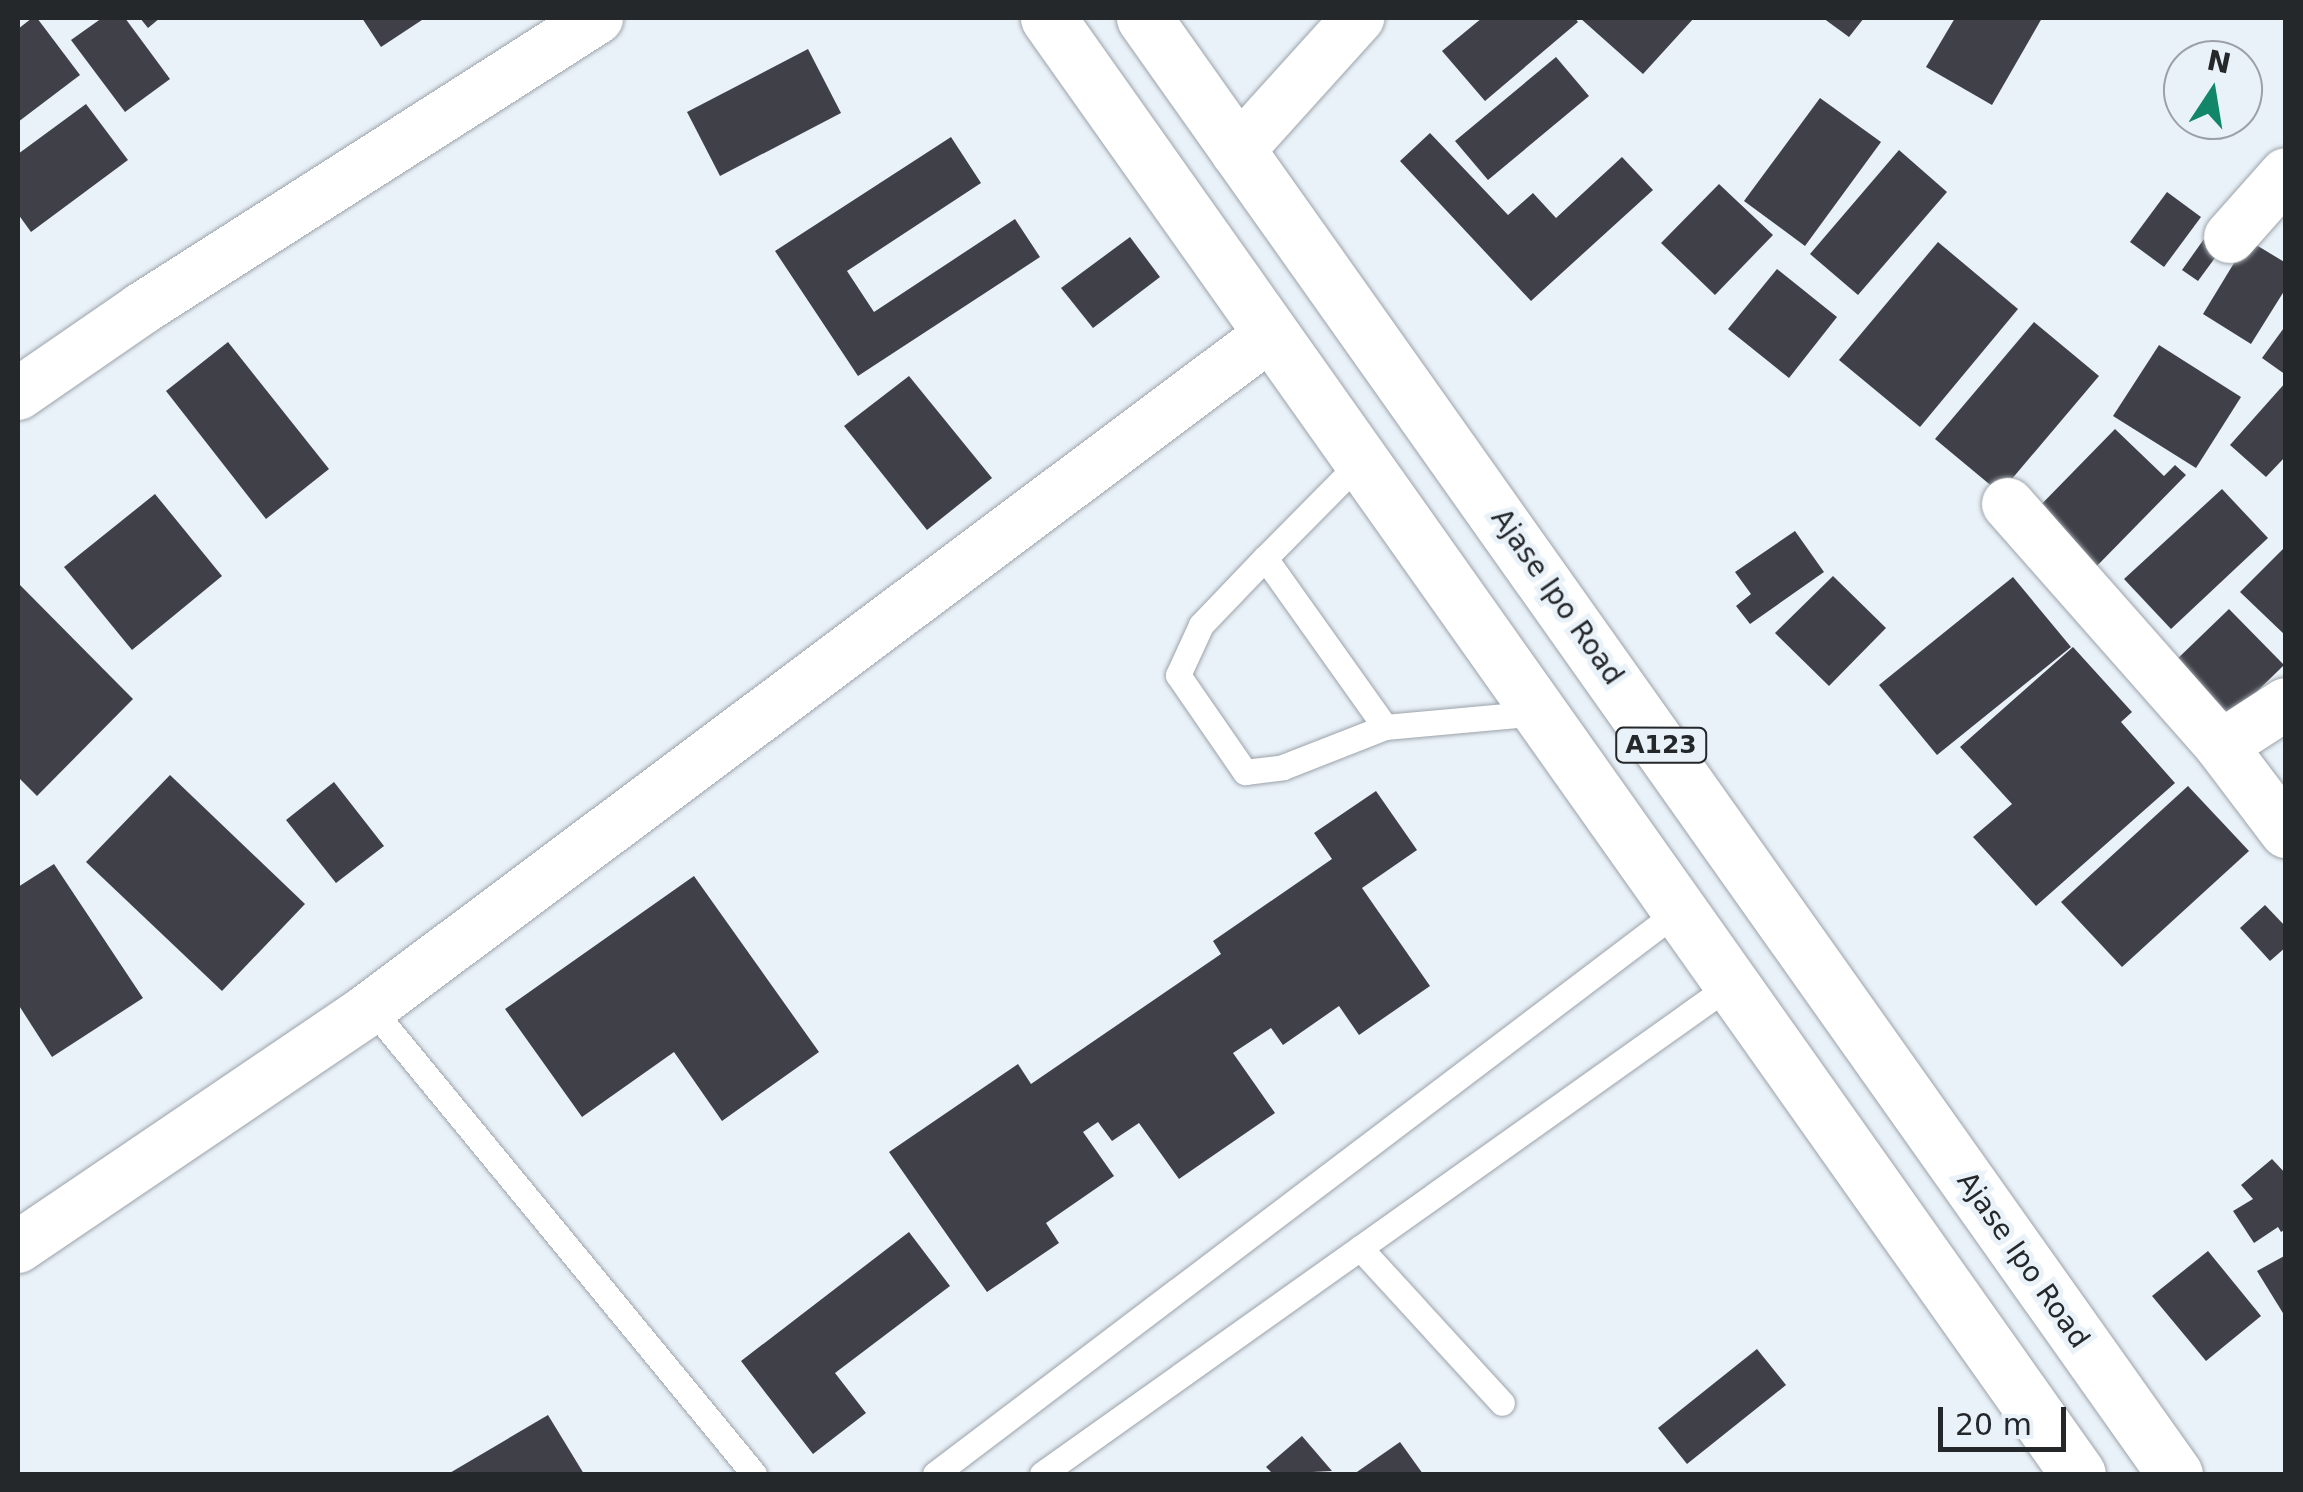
<!DOCTYPE html>
<style>
body{margin:0}
#map{position:relative;width:2303px;height:1492px;overflow:hidden;background:#eaf2f9;font-family:"DejaVu Sans",sans-serif}
div>[style]{position:absolute}
.building>*{inset:0;background:#404148}
.roads{filter:drop-shadow(0 0 2px #9ca3aa) drop-shadow(0 0 2px #9ca3aa)}
.lane>*{height:25px;margin:-12.5px;padding:0 12.5px;transform-origin:12.5px;border-radius:12.5px;background:#fff}
.street>*{height:52px;margin:-26px;padding:0 26px;transform-origin:26px;border-radius:26px;background:#fff}
.highway>*{height:55px;margin:-27.5px;padding:0 27.5px;transform-origin:27.5px;border-radius:27.5px;background:#fff}
span{translate:-50% -50%;white-space:nowrap;text-align:center;line-height:1.15;-webkit-text-stroke:10px #eaf2f9;paint-order:stroke}
.shield-label span{padding:2px 8px;background:#eaf2f9;border:2px solid;border-radius:8px;-webkit-text-stroke-width:0}
.shield-label{font-size:25px;color:#25282b;font-weight:700}
.street-label{font-size:28px;color:#25282b}
.frame{position:absolute;inset:0;border:20px solid #25282b;pointer-events:none}
.north{position:absolute;left:2163px;top:40px;width:100px;height:100px;box-sizing:border-box;background:#eaf2f9;border:2px solid #9ba1a7;border-radius:50%;rotate:12deg;font-size:28px;font-weight:700;line-height:40px;text-align:center;color:#25282b}
.north::after{content:'';display:block;margin:auto;width:35px;height:45px;background:#128768;clip-path:polygon(50% 0,100% 100%,50% 72%,0 100%)}
.scale{position:absolute;left:1938px;top:1407px;width:128px;height:45px;box-sizing:border-box;border:5px solid #25282b;border-top:0;padding-left:12px;font-size:30px;line-height:35px;white-space:nowrap;color:#25282b;-webkit-text-stroke:8px #eaf2f9;paint-order:stroke}
</style>
<div id="map">
<div class="building">
<i style="clip-path:polygon(32px 18px,37px 18px,80px 75px,18px 122px,18px 29px)"></i>
<i style="clip-path:polygon(102px 18px,125px 18px,170px 79px,125px 112px,71px 40px)"></i>
<i style="clip-path:polygon(140px 18px,160px 18px,148px 28px)"></i>
<i style="clip-path:polygon(362px 18px,425px 18px,381px 47px)"></i>
<i style="clip-path:polygon(1482px 18px,1575px 18px,1578px 22px,1485px 101px,1442px 51px)"></i>
<i style="clip-path:polygon(1580px 18px,1694px 18px,1643px 74px)"></i>
<i style="clip-path:polygon(1823px 18px,1864px 18px,1849px 37px)"></i>
<i style="clip-path:polygon(1955px 18px,2042px 18px,1992px 105px,1926px 67px)"></i>
<i style="clip-path:polygon(808px 49px,841px 113px,720px 176px,687px 112px)"></i>
<i style="clip-path:polygon(1556px 57px,1589px 96px,1488px 180px,1455px 141px)"></i>
<i style="clip-path:polygon(1820px 98px,1881px 142px,1805px 246px,1744px 201px)"></i>
<i style="clip-path:polygon(86px 104px,128px 160px,31px 232px,18px 214px,18px 154px)"></i>
<i style="clip-path:polygon(1430px 133px,1508px 215px,1533px 193px,1556px 218px,1622px 157px,1653px 190px,1531px 301px,1400px 161px)"></i>
<i style="clip-path:polygon(951px 137px,981px 183px,847px 271px,874px 312px,1015px 219px,1040px 257px,858px 376px,775px 251px)"></i>
<i style="clip-path:polygon(1899px 150px,1947px 192px,1858px 295px,1810px 254px)"></i>
<i style="clip-path:polygon(1719px 184px,1773px 235px,1715px 295px,1661px 243px)"></i>
<i style="clip-path:polygon(2167px 192px,2201px 217px,2164px 267px,2130px 242px)"></i>
<i style="clip-path:polygon(1130px 237px,1160px 277px,1093px 328px,1061px 288px)"></i>
<i style="clip-path:polygon(2204px 239px,2220px 251px,2198px 281px,2182px 270px)"></i>
<i style="clip-path:polygon(2248px 240px,2286px 263px,2286px 288px,2251px 344px,2203px 314px)"></i>
<i style="clip-path:polygon(1938px 242px,2018px 309px,1920px 427px,1839px 360px)"></i>
<i style="clip-path:polygon(1777px 269px,1837px 317px,1789px 378px,1728px 329px)"></i>
<i style="clip-path:polygon(2034px 322px,2099px 376px,2000px 493px,1935px 439px)"></i>
<i style="clip-path:polygon(2286px 325px,2286px 375px,2262px 358px)"></i>
<i style="clip-path:polygon(228px 342px,329px 469px,266px 519px,166px 391px)"></i>
<i style="clip-path:polygon(2159px 345px,2241px 397px,2196px 468px,2113px 416px)"></i>
<i style="clip-path:polygon(909px 376px,992px 478px,927px 530px,844px 426px)"></i>
<i style="clip-path:polygon(2286px 382px,2286px 456px,2266px 477px,2230px 445px)"></i>
<i style="clip-path:polygon(2115px 429px,2164px 476px,2175px 465px,2186px 475px,2090px 573px,2030px 516px)"></i>
<i style="clip-path:polygon(2222px 489px,2268px 538px,2171px 629px,2124px 579px)"></i>
<i style="clip-path:polygon(155px 494px,222px 576px,132px 650px,64px 567px)"></i>
<i style="clip-path:polygon(1795px 531px,1824px 572px,1750px 624px,1736px 606px,1751px 594px,1735px 572px)"></i>
<i style="clip-path:polygon(2286px 546px,2286px 636px,2240px 592px)"></i>
<i style="clip-path:polygon(1833px 576px,1886px 628px,1829px 686px,1775px 633px)"></i>
<i style="clip-path:polygon(2013px 577px,2071px 647px,1937px 755px,1879px 685px)"></i>
<i style="clip-path:polygon(18px 583px,133px 699px,37px 796px,18px 777px)"></i>
<i style="clip-path:polygon(2229px 609px,2284px 665px,2228px 720px,2172px 664px)"></i>
<i style="clip-path:polygon(2073px 647px,2132px 712px,2121px 722px,2175px 783px,2036px 906px,1973px 837px,2012px 804px,1960px 747px)"></i>
<i style="clip-path:polygon(170px 775px,305px 904px,222px 991px,86px 862px)"></i>
<i style="clip-path:polygon(334px 782px,384px 846px,336px 883px,286px 820px)"></i>
<i style="clip-path:polygon(2188px 786px,2249px 851px,2122px 967px,2061px 902px)"></i>
<i style="clip-path:polygon(1376px 791px,1417px 850px,1362px 888px,1430px 986px,1359px 1035px,1339px 1006px,1283px 1045px,1271px 1028px,1233px 1053px,1275px 1113px,1179px 1179px,1139px 1123px,1112px 1141px,1098px 1122px,1083px 1132px,1114px 1176px,1046px 1223px,1059px 1243px,987px 1292px,889px 1152px,1018px 1064px,1031px 1084px,1221px 954px,1213px 941px,1332px 859px,1314px 833px)"></i>
<i style="clip-path:polygon(54px 864px,143px 998px,52px 1057px,18px 1004px,18px 887px)"></i>
<i style="clip-path:polygon(694px 876px,819px 1052px,722px 1121px,674px 1052px,582px 1117px,505px 1009px)"></i>
<i style="clip-path:polygon(2265px 905px,2286px 927px,2286px 947px,2270px 961px,2240px 928px)"></i>
<i style="clip-path:polygon(2272px 1159px,2286px 1174px,2286px 1229px,2281px 1232px,2278px 1227px,2254px 1243px,2233px 1211px,2253px 1199px,2241px 1185px)"></i>
<i style="clip-path:polygon(909px 1232px,950px 1286px,835px 1373px,866px 1413px,813px 1454px,741px 1361px)"></i>
<i style="clip-path:polygon(2208px 1251px,2261px 1316px,2206px 1361px,2152px 1296px)"></i>
<i style="clip-path:polygon(2286px 1255px,2286px 1318px,2257px 1271px)"></i>
<i style="clip-path:polygon(1757px 1349px,1786px 1385px,1687px 1464px,1658px 1428px)"></i>
<i style="clip-path:polygon(548px 1415px,584px 1474px,448px 1474px)"></i>
<i style="clip-path:polygon(1302px 1436px,1332px 1471px,1273px 1474px,1266px 1467px)"></i>
<i style="clip-path:polygon(1400px 1442px,1423px 1474px,1354px 1474px)"></i>
</div>
<div class="roads">
<div class="lane">
<i style="left:1361px;top:461px;width:136px;rotate:134.7deg"></i>
<i style="left:1265px;top:558px;width:207px;rotate:54.6deg"></i>
<i style="left:1385px;top:727px;width:154px;rotate:-5.2deg"></i>
<i style="left:1265px;top:558px;width:93px;rotate:133.7deg"></i>
<i style="left:1201px;top:625px;width:55px;rotate:114.7deg"></i>
<i style="left:1178px;top:675px;width:118px;rotate:55.4deg"></i>
<i style="left:1245px;top:772px;width:38px;rotate:-7deg"></i>
<i style="left:1283px;top:767px;width:110px;rotate:-21.4deg"></i>
<i style="left:371px;top:1008px;width:603px;rotate:50.58deg"></i>
<i style="left:1360px;top:1248px;width:210px;rotate:47.5deg"></i>
<i style="left:935px;top:1474px;width:932px;rotate:-37.15deg"></i>
<i style="left:1042px;top:1474px;width:844px;rotate:-35.4deg"></i>
</div>
<div class="street">
<i style="left:1237px;top:152px;width:181px;rotate:-47.9deg"></i>
<i style="left:2230px;top:237px;width:84px;rotate:-48.4deg"></i>
<i style="left:18px;top:394px;width:150px;rotate:-34.6deg"></i>
<i style="left:141px;top:309px;width:541px;rotate:-32.54deg"></i>
<i style="left:2008px;top:504px;width:322px;rotate:48.6deg"></i>
<i style="left:2221px;top:746px;width:108px;rotate:52.9deg"></i>
<i style="left:2221px;top:746px;width:77px;rotate:-32.9deg"></i>
<i style="left:18px;top:1247px;width:419px;rotate:-34.1deg"></i>
<i style="left:365px;top:1012px;width:1132px;rotate:-36.81deg"></i>
</div>
<div class="highway">
<i style="left:1048px;top:18px;width:1783px;rotate:54.72deg"></i>
<i style="left:1144px;top:18px;width:1784px;rotate:54.7deg"></i>
</div>
</div>
<div class="shield-label">
<span style="left:1661px;top:745px">A123</span>
</div>
<div class="street-label">
<span style="left:1557px;top:597px;rotate:55deg">Ajase Ipo Road</span>
<span style="left:2023px;top:1260px;rotate:55deg">Ajase Ipo Road</span>
</div>
<div class="frame"></div>
<div class="north">N</div>
<div class="scale">20 m</div>
</div>
